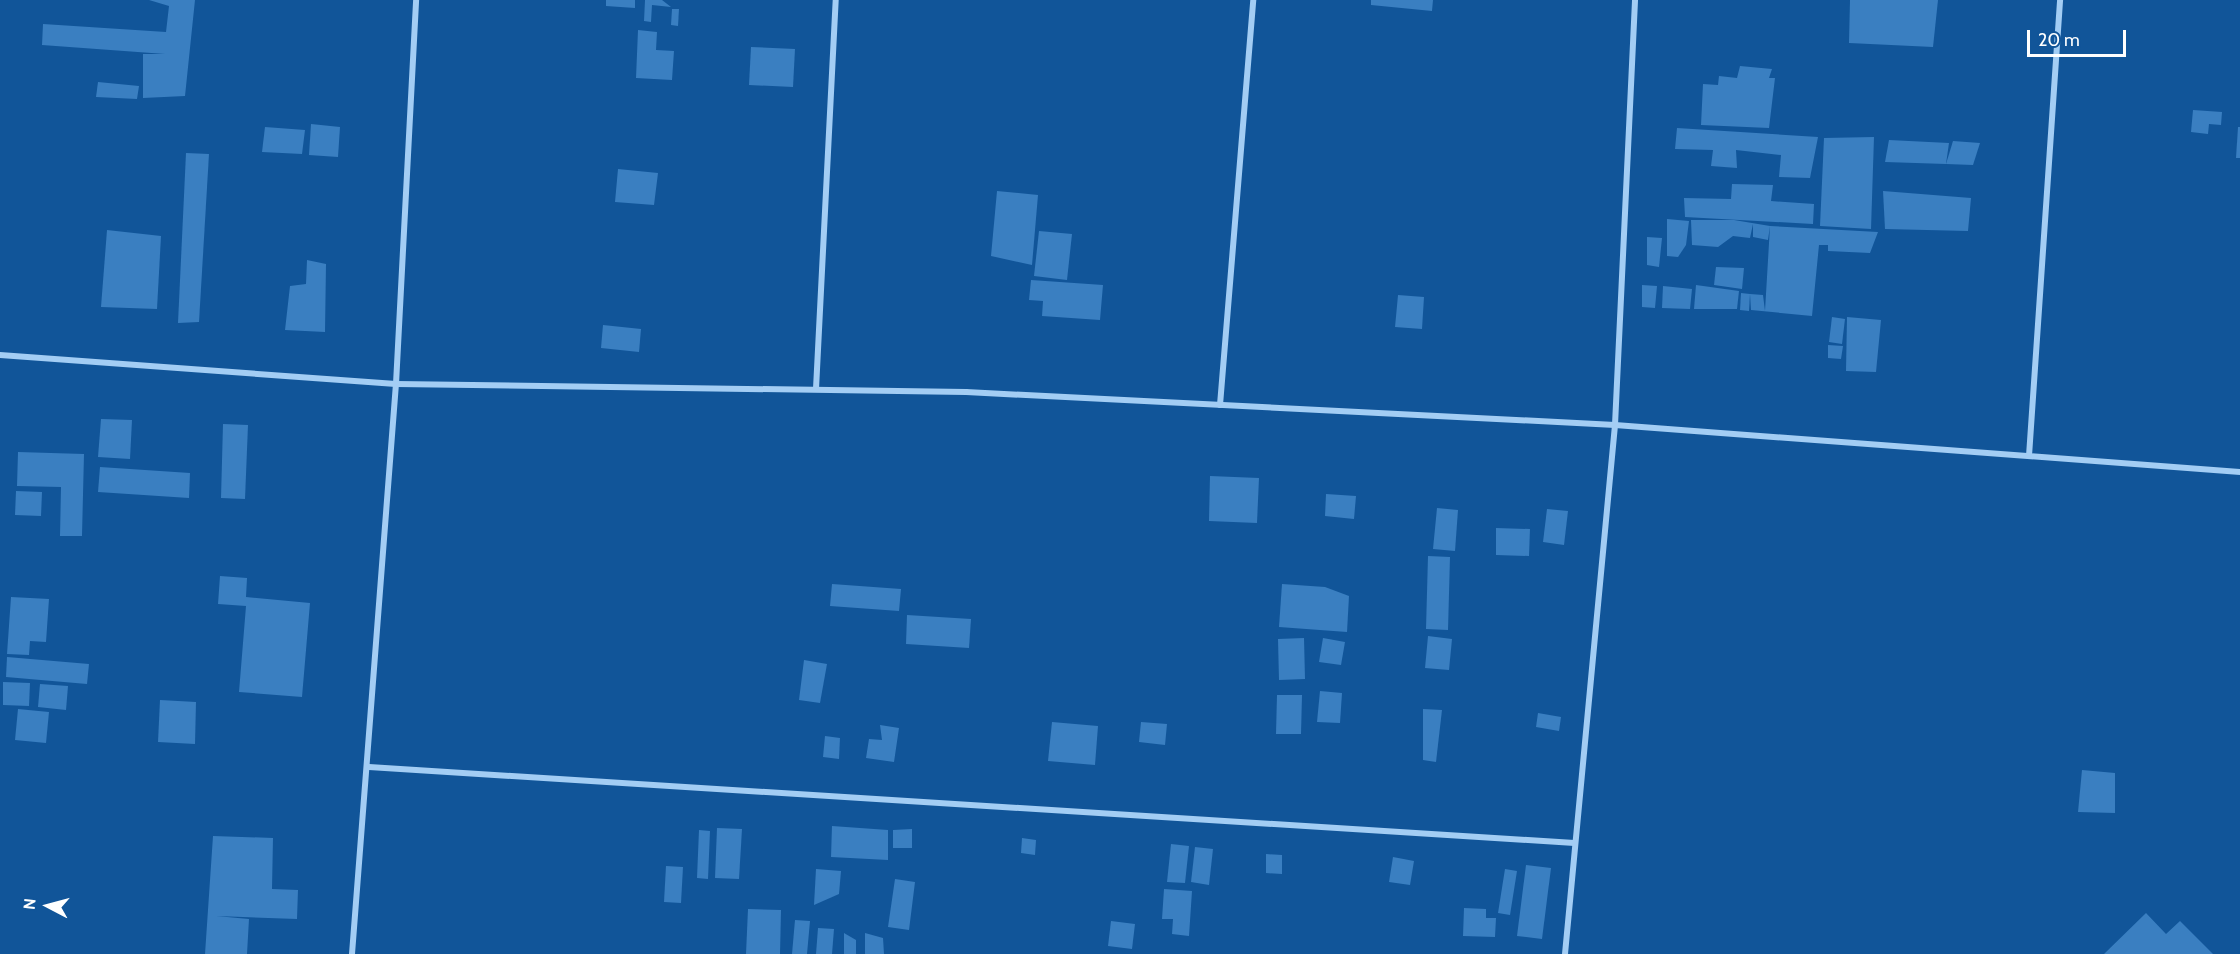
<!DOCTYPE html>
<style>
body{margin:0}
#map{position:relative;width:2240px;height:954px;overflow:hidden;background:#159;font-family:Cabin,sans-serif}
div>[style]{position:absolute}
.building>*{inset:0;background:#3a7fc1}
.minor>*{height:6px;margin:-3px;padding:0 3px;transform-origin:3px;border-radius:3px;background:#a3cdf4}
span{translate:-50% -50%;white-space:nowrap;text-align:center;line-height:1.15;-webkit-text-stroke:6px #159;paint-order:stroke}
.north{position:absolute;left:18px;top:876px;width:60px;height:60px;-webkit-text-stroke:4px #159;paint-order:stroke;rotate:276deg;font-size:16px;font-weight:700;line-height:24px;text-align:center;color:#fff}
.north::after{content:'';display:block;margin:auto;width:21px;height:27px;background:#fff;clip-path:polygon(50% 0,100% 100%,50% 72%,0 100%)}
.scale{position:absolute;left:2027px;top:30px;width:99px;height:27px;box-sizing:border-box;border:3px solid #fff;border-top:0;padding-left:8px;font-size:18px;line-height:21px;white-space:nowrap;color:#fff;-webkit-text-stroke:4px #159;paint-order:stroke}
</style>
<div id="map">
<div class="building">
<i style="clip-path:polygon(149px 0,195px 0,185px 96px,143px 98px,143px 54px,165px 54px,42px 45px,43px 24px,166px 32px,169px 6px)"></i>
<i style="clip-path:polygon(606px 0,635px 0,635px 8px,606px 6px)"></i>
<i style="clip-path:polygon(645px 0,662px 0,671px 7px,652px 5px,651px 22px,644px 21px)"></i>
<i style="clip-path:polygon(1371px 0,1433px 0,1432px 11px,1371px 5px)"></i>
<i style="clip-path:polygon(1850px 0,1938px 0,1933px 47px,1849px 43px)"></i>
<i style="clip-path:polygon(672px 9px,679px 9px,678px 26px,671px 25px)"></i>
<i style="clip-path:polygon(638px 30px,657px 32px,656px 50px,674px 51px,672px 80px,636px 78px)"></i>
<i style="clip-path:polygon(751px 47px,795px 49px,793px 87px,749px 85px)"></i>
<i style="clip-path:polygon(1740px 66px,1772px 69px,1769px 78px,1775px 78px,1769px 128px,1701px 125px,1703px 84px,1718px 85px,1719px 76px,1737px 78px)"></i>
<i style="clip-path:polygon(98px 82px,139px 86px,137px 99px,96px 97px)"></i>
<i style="clip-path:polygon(2193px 110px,2222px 112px,2221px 125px,2209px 124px,2208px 134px,2191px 132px)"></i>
<i style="clip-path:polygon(311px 124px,340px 127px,338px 157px,309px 155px)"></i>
<i style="clip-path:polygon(265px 127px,305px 130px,302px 154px,262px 152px)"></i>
<i style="clip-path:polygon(2238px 127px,2240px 127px,2240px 158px,2236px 158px)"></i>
<i style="clip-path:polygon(1677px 128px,1818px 137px,1810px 178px,1779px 177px,1781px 155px,1736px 150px,1737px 168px,1711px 166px,1713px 150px,1675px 149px)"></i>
<i style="clip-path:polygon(1874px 137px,1871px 229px,1820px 226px,1824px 138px)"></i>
<i style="clip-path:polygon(1889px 140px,1949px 143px,1946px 164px,1885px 162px)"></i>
<i style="clip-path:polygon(1953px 141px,1980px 143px,1973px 165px,1946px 164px)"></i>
<i style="clip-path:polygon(186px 153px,209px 154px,199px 322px,178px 323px)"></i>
<i style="clip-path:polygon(618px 169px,658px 173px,654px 205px,615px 202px)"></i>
<i style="clip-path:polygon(1732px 184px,1773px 185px,1771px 201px,1814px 204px,1813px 224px,1685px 217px,1684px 198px,1731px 199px)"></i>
<i style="clip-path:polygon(997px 191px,1038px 195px,1032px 265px,991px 256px)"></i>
<i style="clip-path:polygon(1883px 191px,1971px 198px,1968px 231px,1885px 229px)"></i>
<i style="clip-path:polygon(1667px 219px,1689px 221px,1686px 245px,1678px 257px,1667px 256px)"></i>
<i style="clip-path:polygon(1691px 220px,1734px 220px,1770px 226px,1878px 232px,1870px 253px,1828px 251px,1828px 245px,1819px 245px,1812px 316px,1751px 310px,1750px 294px,1763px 295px,1765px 311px,1770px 226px,1768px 240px,1753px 237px,1753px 224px,1750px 238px,1733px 236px,1718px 247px,1692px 245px)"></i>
<i style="clip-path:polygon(107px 230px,161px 236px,157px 309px,101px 307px)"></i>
<i style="clip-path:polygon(1039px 231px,1072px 234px,1067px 280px,1034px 276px)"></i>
<i style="clip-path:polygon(1647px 237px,1662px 238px,1659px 267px,1647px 265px)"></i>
<i style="clip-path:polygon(307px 260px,326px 264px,325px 332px,285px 330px,290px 286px,306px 284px)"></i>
<i style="clip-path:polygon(1716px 267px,1744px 268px,1742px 289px,1714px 285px)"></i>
<i style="clip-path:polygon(1031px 280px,1103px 285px,1100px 320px,1042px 316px,1043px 301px,1029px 300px)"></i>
<i style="clip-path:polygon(1642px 285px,1657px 286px,1655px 308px,1642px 307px)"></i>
<i style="clip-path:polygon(1696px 285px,1739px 291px,1737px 309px,1694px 309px)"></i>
<i style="clip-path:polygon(1663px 286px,1692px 289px,1690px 309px,1662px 308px)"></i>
<i style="clip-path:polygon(1741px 293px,1750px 294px,1749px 311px,1740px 310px)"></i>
<i style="clip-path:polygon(1398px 295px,1424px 297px,1422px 329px,1395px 327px)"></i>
<i style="clip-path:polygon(1832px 317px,1845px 319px,1842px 344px,1829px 342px)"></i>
<i style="clip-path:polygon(1847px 317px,1881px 320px,1876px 372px,1846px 371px)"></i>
<i style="clip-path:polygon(603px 325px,641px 329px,639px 352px,601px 348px)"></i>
<i style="clip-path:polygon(1828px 345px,1843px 346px,1841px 359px,1828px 358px)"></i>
<i style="clip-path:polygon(101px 419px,132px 420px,130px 459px,98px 457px)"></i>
<i style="clip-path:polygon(223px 424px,248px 425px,245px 499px,221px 498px)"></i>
<i style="clip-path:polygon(18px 452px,84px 454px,82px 536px,60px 536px,61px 487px,17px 486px)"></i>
<i style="clip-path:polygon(100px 467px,190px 473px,189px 498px,98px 492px)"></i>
<i style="clip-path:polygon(1210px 476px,1259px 478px,1257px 523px,1209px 521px)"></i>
<i style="clip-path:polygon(16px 491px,42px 492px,41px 516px,15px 515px)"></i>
<i style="clip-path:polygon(1326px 494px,1356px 496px,1354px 519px,1325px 516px)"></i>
<i style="clip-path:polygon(1437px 508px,1458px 510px,1455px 551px,1433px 549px)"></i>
<i style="clip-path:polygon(1547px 509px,1568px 511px,1564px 545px,1543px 542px)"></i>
<i style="clip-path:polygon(1496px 528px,1530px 529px,1529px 556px,1496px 555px)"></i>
<i style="clip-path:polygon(1428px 556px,1450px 557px,1448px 630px,1426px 629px)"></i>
<i style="clip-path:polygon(220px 576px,247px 578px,246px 597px,310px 603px,302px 697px,239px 692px,246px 606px,218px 604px)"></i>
<i style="clip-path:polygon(832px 584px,901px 589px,899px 611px,830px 606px)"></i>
<i style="clip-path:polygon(1282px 584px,1325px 587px,1349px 596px,1347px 632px,1279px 627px)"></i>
<i style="clip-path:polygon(11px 597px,49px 599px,46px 642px,30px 641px,29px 655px,7px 654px)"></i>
<i style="clip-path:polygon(907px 615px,971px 619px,969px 648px,906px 644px)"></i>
<i style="clip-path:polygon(1428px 636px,1452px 639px,1449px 670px,1425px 668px)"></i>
<i style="clip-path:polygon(1304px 638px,1305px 679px,1279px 680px,1278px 639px)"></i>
<i style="clip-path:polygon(1323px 638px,1345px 642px,1341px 665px,1319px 662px)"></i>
<i style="clip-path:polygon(7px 657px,89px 664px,87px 684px,6px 677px)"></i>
<i style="clip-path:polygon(804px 660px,827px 664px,820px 703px,799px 700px)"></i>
<i style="clip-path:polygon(3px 682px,30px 683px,29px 706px,3px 705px)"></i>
<i style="clip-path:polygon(40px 684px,68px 686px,66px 710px,38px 707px)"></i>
<i style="clip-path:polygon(1320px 691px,1342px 693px,1340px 723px,1317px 722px)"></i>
<i style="clip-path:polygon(1277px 695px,1302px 695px,1301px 734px,1276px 734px)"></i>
<i style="clip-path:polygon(160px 700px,196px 702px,195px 744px,158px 742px)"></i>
<i style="clip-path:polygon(18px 709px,49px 712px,46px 743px,15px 740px)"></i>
<i style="clip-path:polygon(1423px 709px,1442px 710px,1436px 762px,1423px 760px)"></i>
<i style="clip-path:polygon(1538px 713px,1561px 717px,1559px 731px,1536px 727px)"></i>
<i style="clip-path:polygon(1052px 722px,1098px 726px,1095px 765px,1048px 761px)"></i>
<i style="clip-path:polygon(1141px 722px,1167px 724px,1165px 745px,1139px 742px)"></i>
<i style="clip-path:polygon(880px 725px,899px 728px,894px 762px,866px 758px,869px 739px,882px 740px)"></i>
<i style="clip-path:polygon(825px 736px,840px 738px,839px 759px,823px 757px)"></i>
<i style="clip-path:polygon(2082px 770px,2115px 773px,2115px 813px,2078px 812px)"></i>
<i style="clip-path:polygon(832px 826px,888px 830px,888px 860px,831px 857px)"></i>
<i style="clip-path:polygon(717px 828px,742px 829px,739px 879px,715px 878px)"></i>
<i style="clip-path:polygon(912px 829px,912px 848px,893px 848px,893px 830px)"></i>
<i style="clip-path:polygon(699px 830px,710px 831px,708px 879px,697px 878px)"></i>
<i style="clip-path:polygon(213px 836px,273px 838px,272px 889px,298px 890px,297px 919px,216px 916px,249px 919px,247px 954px,205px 954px)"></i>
<i style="clip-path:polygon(1022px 838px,1036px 840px,1035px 855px,1021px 853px)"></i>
<i style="clip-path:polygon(1171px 844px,1189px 846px,1185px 883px,1167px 882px)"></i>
<i style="clip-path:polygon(1195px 847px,1213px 849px,1209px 885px,1191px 882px)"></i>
<i style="clip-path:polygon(1266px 854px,1282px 855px,1282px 874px,1266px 873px)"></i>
<i style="clip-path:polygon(1393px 857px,1414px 861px,1410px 885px,1389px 882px)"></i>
<i style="clip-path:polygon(1526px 865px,1551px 868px,1542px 939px,1517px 936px)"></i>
<i style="clip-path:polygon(666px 866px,683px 867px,681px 903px,664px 902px)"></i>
<i style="clip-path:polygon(816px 869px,841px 871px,839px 894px,814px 905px)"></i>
<i style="clip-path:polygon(1505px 869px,1517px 871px,1510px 915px,1498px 913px)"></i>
<i style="clip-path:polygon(895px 879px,915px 882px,909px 930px,888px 927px)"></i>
<i style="clip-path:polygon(1164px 889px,1192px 891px,1189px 936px,1172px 934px,1173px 919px,1162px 919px)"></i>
<i style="clip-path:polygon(1464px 908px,1486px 909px,1486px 918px,1496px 918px,1495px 937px,1463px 936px)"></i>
<i style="clip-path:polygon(748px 909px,781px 910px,780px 954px,746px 954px)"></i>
<i style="clip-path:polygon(2146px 913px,2166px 934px,2180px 921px,2213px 954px,2104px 954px)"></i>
<i style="clip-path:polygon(795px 920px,810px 921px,807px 954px,792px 954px)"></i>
<i style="clip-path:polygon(1111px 921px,1135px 924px,1132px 949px,1108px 946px)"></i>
<i style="clip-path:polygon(818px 928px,834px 929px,832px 954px,816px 954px)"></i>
<i style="clip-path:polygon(844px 933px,856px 940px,856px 954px,844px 954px)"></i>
<i style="clip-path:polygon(865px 933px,883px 938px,884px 954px,865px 954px)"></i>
</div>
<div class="minor">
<i style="left:0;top:355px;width:397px;rotate:4.2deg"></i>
<i style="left:396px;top:384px;width:570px;rotate:0.8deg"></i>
<i style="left:966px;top:392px;width:650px;rotate:2.91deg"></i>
<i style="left:1615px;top:425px;width:627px;rotate:4.3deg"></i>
<i style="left:816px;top:389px;width:390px;rotate:-87.1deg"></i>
<i style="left:1220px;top:405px;width:406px;rotate:-85.3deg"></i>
<i style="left:2029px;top:456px;width:457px;rotate:-86.1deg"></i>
<i style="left:369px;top:767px;width:1208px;rotate:3.61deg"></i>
<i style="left:352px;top:954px;width:572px;rotate:-85.59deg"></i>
<i style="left:396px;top:384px;width:385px;rotate:-87deg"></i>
<i style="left:1565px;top:954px;width:531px;rotate:-84.6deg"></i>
<i style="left:1615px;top:425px;width:425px;rotate:-87.3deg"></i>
</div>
<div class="north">N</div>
<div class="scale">20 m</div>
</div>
